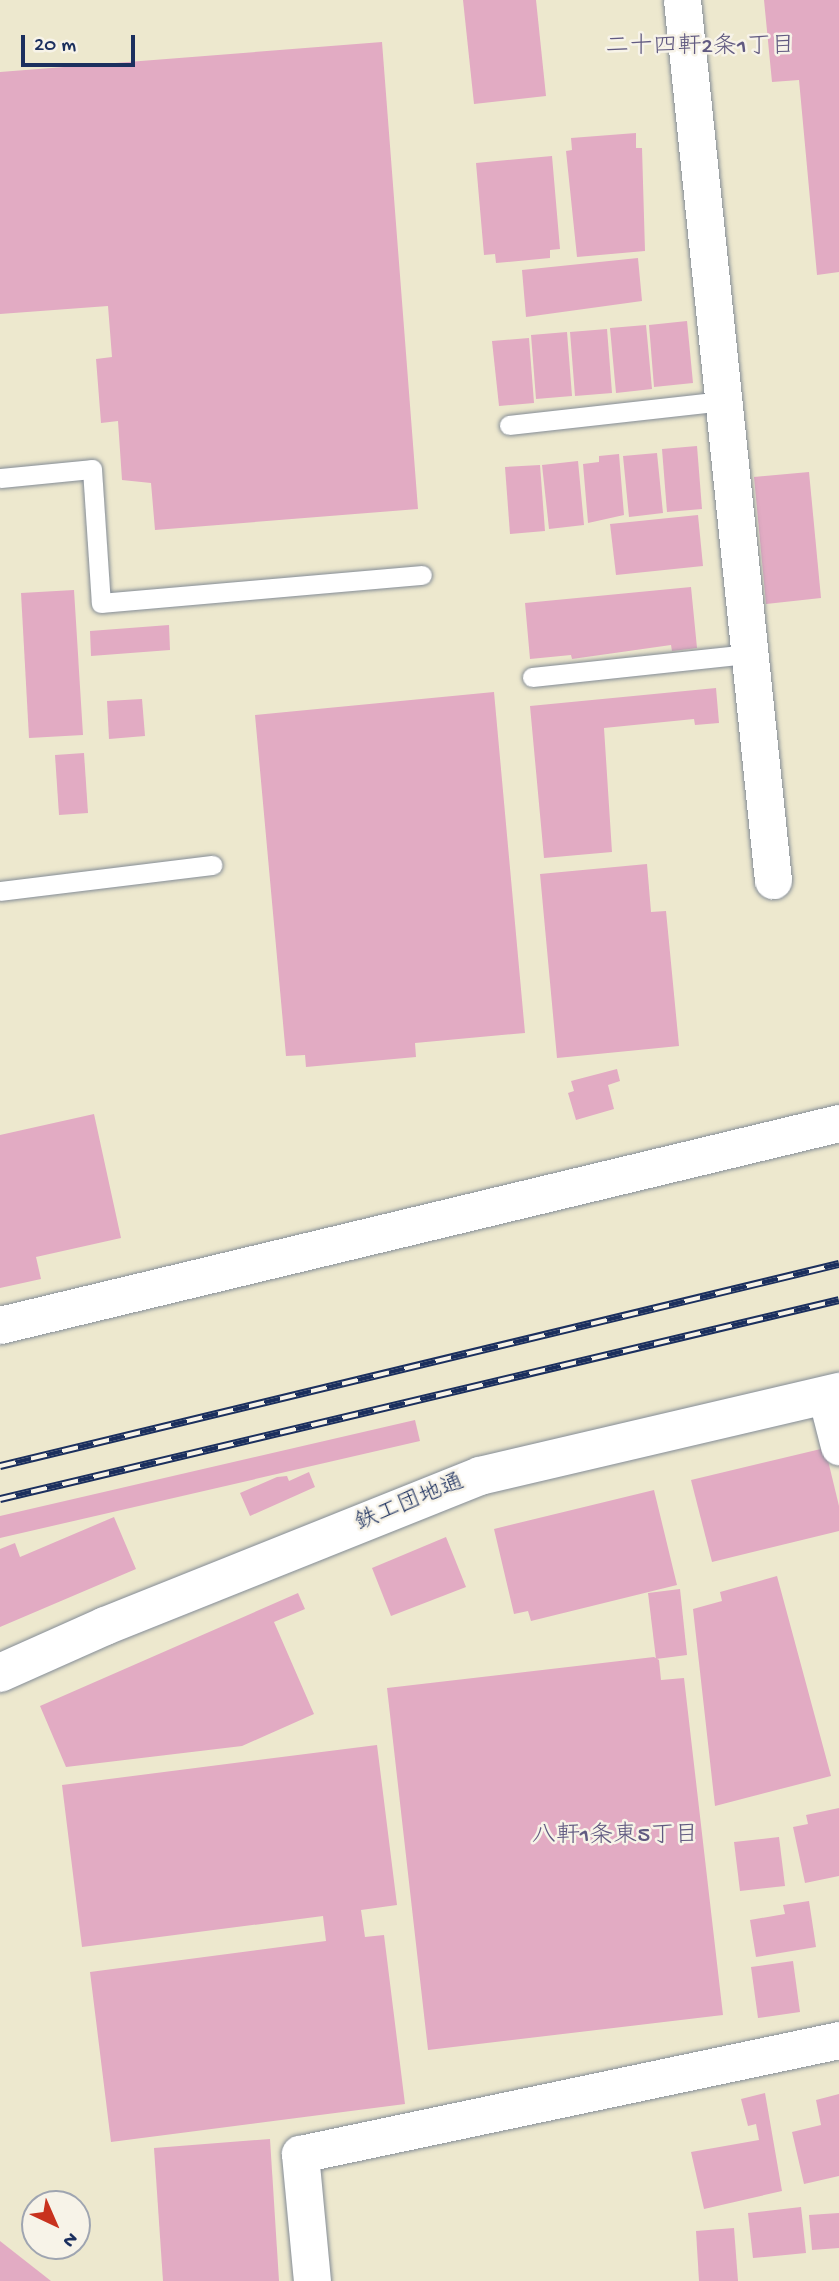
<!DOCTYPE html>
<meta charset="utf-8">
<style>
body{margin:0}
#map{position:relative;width:839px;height:2281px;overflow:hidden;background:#ede8ce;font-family:"Gochi Hand","Klee One",sans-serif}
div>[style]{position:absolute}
.building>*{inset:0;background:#e2abc3}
.roads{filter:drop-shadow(0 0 2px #848c96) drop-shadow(0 0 2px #848c96)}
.lane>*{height:19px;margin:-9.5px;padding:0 9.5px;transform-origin:9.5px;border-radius:9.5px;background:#fff}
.street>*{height:37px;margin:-18.5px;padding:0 18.5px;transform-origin:18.5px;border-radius:18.5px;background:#fff}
.secondary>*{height:38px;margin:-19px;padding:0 19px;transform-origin:19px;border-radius:19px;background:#fff}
.rail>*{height:8px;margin-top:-4px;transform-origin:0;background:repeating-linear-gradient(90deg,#f7f3e8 0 16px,#1b2f5e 0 32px);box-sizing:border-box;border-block:2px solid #1b2f5e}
span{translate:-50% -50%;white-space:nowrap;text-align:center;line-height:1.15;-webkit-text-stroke:5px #f7f3e8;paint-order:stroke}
.street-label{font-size:23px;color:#1b2f5e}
.neighbourhood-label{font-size:24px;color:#615a81}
.north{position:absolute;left:21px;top:2190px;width:70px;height:70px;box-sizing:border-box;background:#f7f3e8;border:2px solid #9fa5b1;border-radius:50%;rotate:136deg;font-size:19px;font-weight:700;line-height:28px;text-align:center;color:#1b2f5e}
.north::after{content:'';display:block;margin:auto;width:24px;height:32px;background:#c8321e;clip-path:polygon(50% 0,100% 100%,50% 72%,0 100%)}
.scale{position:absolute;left:21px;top:35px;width:114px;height:32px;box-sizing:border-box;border:4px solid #1b2f5e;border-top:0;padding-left:9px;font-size:21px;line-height:24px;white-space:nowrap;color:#1b2f5e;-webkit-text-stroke:5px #f7f3e8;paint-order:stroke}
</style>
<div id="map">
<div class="building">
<i style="clip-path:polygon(463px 0,536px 0,546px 96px,474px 104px)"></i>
<i style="clip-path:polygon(764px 0,839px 0,839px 272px,817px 275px,799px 80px,772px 82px)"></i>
<i style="clip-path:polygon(382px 42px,418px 509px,155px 530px,151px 483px,122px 480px,118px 421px,101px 423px,96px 359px,112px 357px,108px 306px,0 314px,0 72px)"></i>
<i style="clip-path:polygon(636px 133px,636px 148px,642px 148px,645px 251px,577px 257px,566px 151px,572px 150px,571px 138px)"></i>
<i style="clip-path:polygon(552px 156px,560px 249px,550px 250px,550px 258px,496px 263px,495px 254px,484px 255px,476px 163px)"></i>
<i style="clip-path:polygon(638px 258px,642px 301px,526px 317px,522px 270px)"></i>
<i style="clip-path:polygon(687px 321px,693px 383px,654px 387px,649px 325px)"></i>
<i style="clip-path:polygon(646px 325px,652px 389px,616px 393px,610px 328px)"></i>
<i style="clip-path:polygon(607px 329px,612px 393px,575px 396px,570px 332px)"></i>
<i style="clip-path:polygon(567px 332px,572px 396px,536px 399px,531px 335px)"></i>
<i style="clip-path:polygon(529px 338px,534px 403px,499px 406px,492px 341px)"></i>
<i style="clip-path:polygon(697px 446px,702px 509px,667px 512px,662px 449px)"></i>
<i style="clip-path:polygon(657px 453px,663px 513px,629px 517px,623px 456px)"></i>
<i style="clip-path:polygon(619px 454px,624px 515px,588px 523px,583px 464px,599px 462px,599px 456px)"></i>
<i style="clip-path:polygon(578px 461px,584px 525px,549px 529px,542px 465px)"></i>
<i style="clip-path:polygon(540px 465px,545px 531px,510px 534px,505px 467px)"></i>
<i style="clip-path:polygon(809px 472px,821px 598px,766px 604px,754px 477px)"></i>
<i style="clip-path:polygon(698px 515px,703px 566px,616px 575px,610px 524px)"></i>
<i style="clip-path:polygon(691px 587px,697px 648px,672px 651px,671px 645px,572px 659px,571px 655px,530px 659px,525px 603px)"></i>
<i style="clip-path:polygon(74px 590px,83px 735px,29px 738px,21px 593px)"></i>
<i style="clip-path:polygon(169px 625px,170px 650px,91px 656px,90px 631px)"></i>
<i style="clip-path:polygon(716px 688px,719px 723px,695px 725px,694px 719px,604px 728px,612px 852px,544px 858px,530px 706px)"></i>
<i style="clip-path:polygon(494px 692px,525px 1033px,415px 1043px,416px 1057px,306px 1067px,305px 1055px,286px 1056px,255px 715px)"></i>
<i style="clip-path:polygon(142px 699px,145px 736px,109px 739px,107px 701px)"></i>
<i style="clip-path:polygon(84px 753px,88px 813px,59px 815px,55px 755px)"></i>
<i style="clip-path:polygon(647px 864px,651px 912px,666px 911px,679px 1046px,557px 1058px,540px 874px)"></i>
<i style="clip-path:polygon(617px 1069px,620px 1081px,608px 1085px,614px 1109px,576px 1120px,568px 1093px,574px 1091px,571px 1081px)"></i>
<i style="clip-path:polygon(94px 1114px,121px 1238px,36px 1257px,41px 1279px,0 1288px,0 1135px)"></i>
<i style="clip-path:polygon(415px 1420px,420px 1441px,0 1538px,0 1516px)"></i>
<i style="clip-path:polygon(825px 1448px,839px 1506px,839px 1531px,712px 1562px,691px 1480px)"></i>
<i style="clip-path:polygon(309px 1472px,315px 1487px,250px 1516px,240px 1493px,277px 1477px,287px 1476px,289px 1481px)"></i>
<i style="clip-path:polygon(654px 1490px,677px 1585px,531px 1621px,528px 1611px,514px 1614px,494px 1529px)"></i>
<i style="clip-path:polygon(114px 1517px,136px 1569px,0 1627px,0 1549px,15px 1543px,20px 1557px)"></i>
<i style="clip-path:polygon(446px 1537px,466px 1587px,391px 1616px,372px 1568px)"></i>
<i style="clip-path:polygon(777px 1576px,831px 1776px,715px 1806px,693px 1609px,722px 1601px,720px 1592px)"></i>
<i style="clip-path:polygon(680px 1589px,687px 1655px,656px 1659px,648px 1593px)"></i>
<i style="clip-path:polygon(298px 1593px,305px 1609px,274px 1622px,314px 1714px,242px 1746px,66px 1767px,40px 1706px)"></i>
<i style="clip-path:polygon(654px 1657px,659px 1660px,661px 1680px,684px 1678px,723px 2015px,428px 2050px,387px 1688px)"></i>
<i style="clip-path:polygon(377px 1745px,397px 1905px,361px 1910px,365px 1937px,384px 1935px,405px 2104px,111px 2142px,90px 1972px,326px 1941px,323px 1916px,82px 1947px,62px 1785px)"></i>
<i style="clip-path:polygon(839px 1808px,839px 1876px,805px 1883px,793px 1827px,808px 1824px,806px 1815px)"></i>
<i style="clip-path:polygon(779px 1837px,785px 1886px,740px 1891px,734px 1842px)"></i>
<i style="clip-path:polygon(809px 1901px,816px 1947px,756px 1957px,750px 1920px,785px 1914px,783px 1905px)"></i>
<i style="clip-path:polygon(793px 1961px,800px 2012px,758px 2018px,751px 1967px)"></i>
<i style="clip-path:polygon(765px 2093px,782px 2191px,704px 2209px,691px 2152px,759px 2140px,756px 2124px,748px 2126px,741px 2099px)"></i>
<i style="clip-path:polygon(839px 2094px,839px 2176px,804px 2184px,792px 2132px,821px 2125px,816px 2100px)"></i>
<i style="clip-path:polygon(270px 2139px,279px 2281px,163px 2281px,154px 2148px)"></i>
<i style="clip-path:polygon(801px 2207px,806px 2253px,753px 2258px,748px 2213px)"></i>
<i style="clip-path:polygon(839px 2213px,839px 2248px,812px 2250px,809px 2215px)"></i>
<i style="clip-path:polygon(734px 2228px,738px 2281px,699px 2281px,696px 2231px)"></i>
<i style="clip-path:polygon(0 2241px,51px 2281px,0 2281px)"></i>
</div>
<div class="roads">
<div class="lane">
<i style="left:509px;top:425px;width:215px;rotate:-6.4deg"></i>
<i style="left:0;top:478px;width:92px;rotate:-5.6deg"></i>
<i style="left:92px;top:469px;width:134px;rotate:86.2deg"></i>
<i style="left:101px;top:603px;width:322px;rotate:-5deg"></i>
<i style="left:532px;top:677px;width:218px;rotate:-6.1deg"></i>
<i style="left:0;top:891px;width:214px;rotate:-7deg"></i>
</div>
<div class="street">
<i style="left:682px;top:0;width:885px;rotate:84.1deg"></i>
<i style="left:0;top:1325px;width:863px;rotate:-13.54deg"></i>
<i style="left:826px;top:1395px;width:53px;rotate:75.7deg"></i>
<i style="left:312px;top:2281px;width:128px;rotate:-95.4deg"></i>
<i style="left:300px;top:2154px;width:551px;rotate:-11.94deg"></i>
</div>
<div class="secondary">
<i style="left:0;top:1673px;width:115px;rotate:-24.1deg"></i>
<i style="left:105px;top:1626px;width:404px;rotate:-21.8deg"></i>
<i style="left:480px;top:1476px;width:369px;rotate:-13.2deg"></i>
</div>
</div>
<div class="rail">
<i style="left:0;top:1466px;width:863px;rotate:-13.54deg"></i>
<i style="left:0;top:1499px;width:862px;rotate:-13.34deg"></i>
</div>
<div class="street-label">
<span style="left:410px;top:1504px;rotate:-22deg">鉄工団地通</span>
</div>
<div class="neighbourhood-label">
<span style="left:700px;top:48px">二十四軒2条1丁目</span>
<span style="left:615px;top:1837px">八軒1条東5丁目</span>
</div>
<div class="north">N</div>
<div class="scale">20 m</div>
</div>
